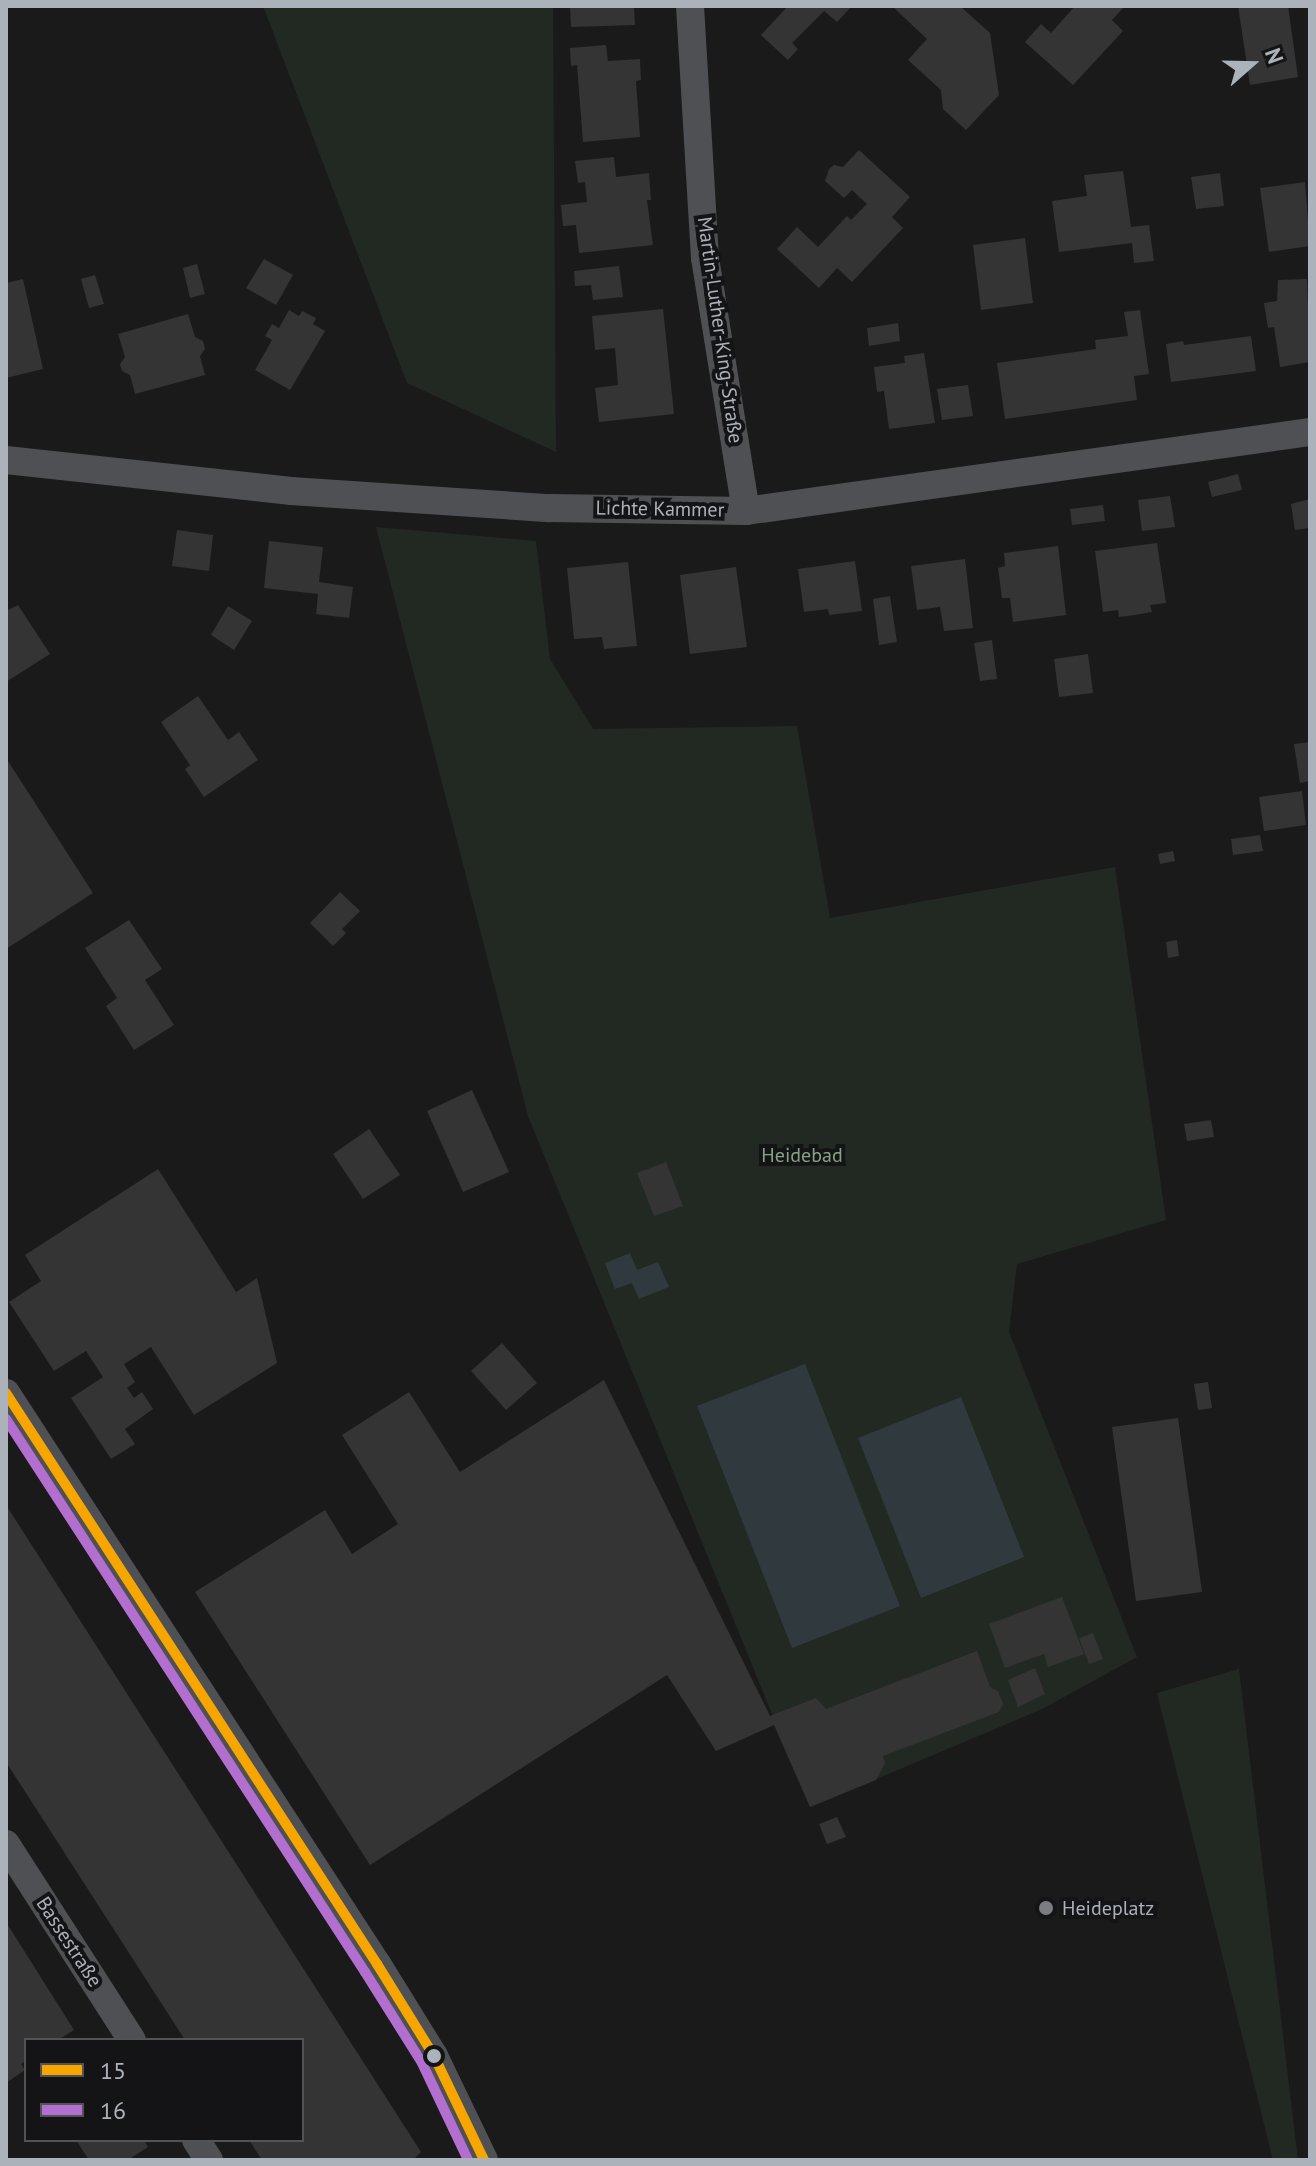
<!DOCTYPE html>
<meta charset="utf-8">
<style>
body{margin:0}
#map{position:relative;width:1316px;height:2166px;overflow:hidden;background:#1a1a1a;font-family:"PT Sans",sans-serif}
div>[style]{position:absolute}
.green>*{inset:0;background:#222922}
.water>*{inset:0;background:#30393d}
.building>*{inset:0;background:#343435}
.minor>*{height:28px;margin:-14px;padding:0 14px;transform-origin:14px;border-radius:14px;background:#4e5053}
.bus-1>*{height:10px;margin:-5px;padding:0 5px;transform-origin:5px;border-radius:5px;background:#f7a600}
.bus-2>*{height:10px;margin:-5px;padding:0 5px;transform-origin:5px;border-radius:5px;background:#b36fd0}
.dots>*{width:22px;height:22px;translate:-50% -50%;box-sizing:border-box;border:4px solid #141416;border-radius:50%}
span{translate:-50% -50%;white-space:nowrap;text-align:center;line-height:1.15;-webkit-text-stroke:8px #141416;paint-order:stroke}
.street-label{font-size:20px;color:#acb2b9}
.park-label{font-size:20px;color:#87a385}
.poi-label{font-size:20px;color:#acb2b9}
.left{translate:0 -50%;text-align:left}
.frame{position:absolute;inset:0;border:8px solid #acb2b9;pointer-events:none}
.legend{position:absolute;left:24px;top:2038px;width:280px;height:104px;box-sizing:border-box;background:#141416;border:2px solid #515357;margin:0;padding:10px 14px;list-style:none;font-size:24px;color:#acb2b9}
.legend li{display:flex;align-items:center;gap:16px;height:40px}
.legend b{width:40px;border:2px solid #515357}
.north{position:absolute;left:1212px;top:24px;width:80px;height:80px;-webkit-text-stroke:6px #141416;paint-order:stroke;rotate:70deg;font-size:22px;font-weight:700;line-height:32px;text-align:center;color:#acb2b9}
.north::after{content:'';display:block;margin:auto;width:28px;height:36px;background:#acb2b9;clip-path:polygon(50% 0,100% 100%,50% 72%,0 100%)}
</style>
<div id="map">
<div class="green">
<i style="clip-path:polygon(263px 6px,553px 6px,556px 452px,407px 383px)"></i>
<i style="clip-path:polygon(376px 527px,536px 541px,550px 659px,593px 729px,797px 726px,830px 918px,1115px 867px,1166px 1220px,1017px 1264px,1009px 1332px,1137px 1657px,1042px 1709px,810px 1807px,528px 1116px)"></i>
<i style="clip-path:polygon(1239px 1669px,1298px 2160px,1273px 2160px,1157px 1693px)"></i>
</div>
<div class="water">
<i style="clip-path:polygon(630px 1253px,637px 1270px,658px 1262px,669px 1287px,639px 1299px,632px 1283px,615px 1289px,605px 1263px)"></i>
<i style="clip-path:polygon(805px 1364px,900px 1606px,792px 1648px,697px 1406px)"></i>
<i style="clip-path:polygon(961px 1397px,1024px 1557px,921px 1598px,858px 1438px)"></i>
</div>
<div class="building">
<i style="clip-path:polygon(570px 6px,634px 6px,635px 25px,571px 27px)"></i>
<i style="clip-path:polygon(788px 6px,852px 6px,837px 22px,824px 11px,792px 43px,798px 49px,788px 60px,761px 35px)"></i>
<i style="clip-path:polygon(892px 6px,960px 6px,990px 33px,999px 95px,966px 130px,943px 109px,941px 90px,908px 60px,927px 39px)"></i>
<i style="clip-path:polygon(1075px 6px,1125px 6px,1112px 20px,1123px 31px,1073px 85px,1025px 42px,1041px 24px,1051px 33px)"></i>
<i style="clip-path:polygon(1238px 6px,1288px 6px,1298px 77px,1250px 85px)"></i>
<i style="clip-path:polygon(606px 45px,608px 61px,640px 59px,641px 80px,636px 81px,640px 137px,583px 142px,577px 65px,571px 66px,570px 48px)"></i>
<i style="clip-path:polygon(859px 150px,910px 197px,892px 217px,903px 228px,852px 282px,837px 268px,819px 288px,777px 249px,797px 227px,818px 247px,847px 216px,851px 220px,867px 204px,852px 190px,844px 198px,825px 181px,829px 169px,834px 165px,843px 167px)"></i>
<i style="clip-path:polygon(614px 157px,616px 177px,649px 173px,651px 200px,647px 200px,653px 245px,579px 253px,576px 225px,563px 226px,561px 205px,587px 202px,585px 182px,578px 183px,575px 161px)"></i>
<i style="clip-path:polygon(1123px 171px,1131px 227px,1149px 225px,1154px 261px,1134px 263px,1132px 243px,1059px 252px,1052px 201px,1087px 196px,1084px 175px)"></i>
<i style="clip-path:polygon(1220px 173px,1224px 206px,1196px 209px,1191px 177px)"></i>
<i style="clip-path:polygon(1305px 182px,1310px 246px,1269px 252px,1260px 188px)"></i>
<i style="clip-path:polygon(1025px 238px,1033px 303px,981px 310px,973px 245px)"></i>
<i style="clip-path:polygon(264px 259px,293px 275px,276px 305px,246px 288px)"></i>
<i style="clip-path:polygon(197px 264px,205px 294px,190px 298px,183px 268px)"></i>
<i style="clip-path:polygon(619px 266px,623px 297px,593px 300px,591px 285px,575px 286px,574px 271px)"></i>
<i style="clip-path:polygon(95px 275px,104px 304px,89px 308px,81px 279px)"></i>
<i style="clip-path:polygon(23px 279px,43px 369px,6px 378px,6px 283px)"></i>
<i style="clip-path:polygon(1307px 279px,1310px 362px,1280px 367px,1274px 327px,1268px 328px,1264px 303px,1277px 301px,1278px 280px)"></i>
<i style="clip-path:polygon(663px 309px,674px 414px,599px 422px,595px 388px,618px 385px,615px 348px,595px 350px,592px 316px)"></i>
<i style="clip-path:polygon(289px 310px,299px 316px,302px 311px,316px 318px,313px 324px,325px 331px,290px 390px,255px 370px,272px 340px,265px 336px,272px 324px,279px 328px)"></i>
<i style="clip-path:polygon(1140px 310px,1149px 374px,1134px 376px,1137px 400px,1005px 419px,997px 363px,1096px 349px,1095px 340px,1128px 336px,1124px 312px)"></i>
<i style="clip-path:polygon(188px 314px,195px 337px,203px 341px,205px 349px,200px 356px,205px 375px,135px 394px,130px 375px,122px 371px,120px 364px,125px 357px,118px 334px)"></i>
<i style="clip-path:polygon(898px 323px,900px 341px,869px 346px,867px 328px)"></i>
<i style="clip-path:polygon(1251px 336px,1256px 371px,1171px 382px,1166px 344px,1183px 341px,1184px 345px)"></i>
<i style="clip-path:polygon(924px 353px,935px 423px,889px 429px,884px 391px,877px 392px,874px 367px,905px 363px,904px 356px)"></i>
<i style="clip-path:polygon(968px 385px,973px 416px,942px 420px,937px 389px)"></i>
<i style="clip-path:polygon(1238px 474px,1242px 490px,1212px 497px,1208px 482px)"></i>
<i style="clip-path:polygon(1170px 496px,1175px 527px,1142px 531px,1138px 500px)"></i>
<i style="clip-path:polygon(1310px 499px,1310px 528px,1295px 530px,1291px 504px)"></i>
<i style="clip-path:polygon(1103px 505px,1105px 521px,1072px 525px,1070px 509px)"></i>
<i style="clip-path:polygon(177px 530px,213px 535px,209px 571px,172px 566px)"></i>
<i style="clip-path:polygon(269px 541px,323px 547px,319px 582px,353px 587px,349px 618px,316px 614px,318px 594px,264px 588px)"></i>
<i style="clip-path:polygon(1157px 543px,1166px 603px,1150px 605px,1152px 612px,1135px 615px,1119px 617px,1118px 610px,1103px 612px,1095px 551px)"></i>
<i style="clip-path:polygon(1058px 546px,1066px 615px,1013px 622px,1010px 598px,1002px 598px,998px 568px,1005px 566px,1004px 553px)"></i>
<i style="clip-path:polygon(965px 559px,973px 628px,944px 631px,940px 607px,917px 610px,911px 566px)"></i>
<i style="clip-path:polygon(855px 561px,862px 611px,829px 615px,828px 609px,804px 612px,798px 569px)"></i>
<i style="clip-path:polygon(628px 562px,637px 646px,604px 649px,602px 637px,574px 639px,567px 568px)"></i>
<i style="clip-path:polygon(736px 567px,747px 647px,690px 654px,680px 575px)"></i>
<i style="clip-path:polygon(890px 596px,897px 642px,879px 645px,873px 599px)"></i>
<i style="clip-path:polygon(18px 605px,50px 654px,6px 682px,6px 611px)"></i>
<i style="clip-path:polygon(228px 606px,252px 621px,234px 650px,211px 635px)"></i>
<i style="clip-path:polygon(992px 640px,997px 679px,980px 681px,974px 643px)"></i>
<i style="clip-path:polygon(1088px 654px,1093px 693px,1059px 697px,1054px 659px)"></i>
<i style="clip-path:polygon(198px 696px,228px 740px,239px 732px,258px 760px,204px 797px,185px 769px,190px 765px,161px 722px)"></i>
<i style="clip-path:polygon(1310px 742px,1310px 781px,1300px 783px,1294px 744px)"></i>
<i style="clip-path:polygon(6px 758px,93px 893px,6px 949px)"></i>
<i style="clip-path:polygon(1302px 791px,1306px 825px,1264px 831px,1259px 797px)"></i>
<i style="clip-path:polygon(1260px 835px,1263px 851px,1233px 855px,1231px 839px)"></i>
<i style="clip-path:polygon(1173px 851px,1175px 861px,1160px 864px,1158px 854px)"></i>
<i style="clip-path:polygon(340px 892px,360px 911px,342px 929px,346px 933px,333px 946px,310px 923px)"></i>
<i style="clip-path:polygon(129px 920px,162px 969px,145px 980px,174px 1025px,134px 1050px,106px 1006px,117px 998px,85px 948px)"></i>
<i style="clip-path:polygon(1177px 940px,1179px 956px,1168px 958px,1166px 942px)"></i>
<i style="clip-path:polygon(472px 1090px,509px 1172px,463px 1192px,427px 1111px)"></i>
<i style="clip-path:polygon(1211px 1120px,1214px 1137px,1187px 1141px,1184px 1124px)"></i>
<i style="clip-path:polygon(369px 1129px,400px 1175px,363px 1199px,333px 1154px)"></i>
<i style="clip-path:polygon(666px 1162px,683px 1206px,654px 1216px,637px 1173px)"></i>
<i style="clip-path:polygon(158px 1169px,236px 1292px,257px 1278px,277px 1363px,194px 1415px,151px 1347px,124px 1364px,135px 1382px,127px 1388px,134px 1398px,142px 1392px,153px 1409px,125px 1429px,135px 1444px,111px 1459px,71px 1398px,103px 1377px,86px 1351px,54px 1371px,9px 1302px,41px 1281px,25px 1255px)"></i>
<i style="clip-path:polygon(502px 1343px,537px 1383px,506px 1410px,471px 1371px)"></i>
<i style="clip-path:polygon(604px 1380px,770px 1716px,816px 1698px,826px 1709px,977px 1651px,990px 1687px,998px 1691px,1003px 1704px,999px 1712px,883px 1756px,885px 1763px,876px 1780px,810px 1807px,774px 1725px,716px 1751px,667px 1675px,370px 1865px,195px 1592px,325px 1510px,352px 1554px,398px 1524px,342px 1435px,409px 1392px,460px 1472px)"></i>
<i style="clip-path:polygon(1208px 1382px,1212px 1408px,1198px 1410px,1194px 1384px)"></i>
<i style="clip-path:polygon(1178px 1418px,1202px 1592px,1136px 1601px,1112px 1427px)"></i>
<i style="clip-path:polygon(6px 1505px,421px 2152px,413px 2160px,262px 2160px,249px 2140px,302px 2140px,302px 2040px,185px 2040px,6px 1762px)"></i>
<i style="clip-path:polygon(1062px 1597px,1084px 1654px,1048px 1667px,1044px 1654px,1005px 1668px,989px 1624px)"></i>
<i style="clip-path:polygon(1093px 1633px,1103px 1659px,1089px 1664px,1079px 1638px)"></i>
<i style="clip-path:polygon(1035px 1668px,1045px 1694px,1018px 1707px,1008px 1680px)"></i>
<i style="clip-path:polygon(837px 1817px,846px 1837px,827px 1844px,819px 1824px)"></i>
<i style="clip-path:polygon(6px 1922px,74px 2030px,58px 2040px,26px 2040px,26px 2061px,21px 2064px,25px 2070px,6px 2083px)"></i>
<i style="clip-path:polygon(76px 2140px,144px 2140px,148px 2147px,128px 2160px,89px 2160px)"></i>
</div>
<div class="minor">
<i style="left:690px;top:6px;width:252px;rotate:86.6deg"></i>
<i style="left:705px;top:258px;width:256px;rotate:80.8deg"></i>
<i style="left:6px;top:460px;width:287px;rotate:6.2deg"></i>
<i style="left:291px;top:491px;width:259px;rotate:3.8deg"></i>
<i style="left:549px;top:508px;width:197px;rotate:0.9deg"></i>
<i style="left:746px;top:511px;width:570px;rotate:-7.97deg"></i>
<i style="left:6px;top:1393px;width:681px;rotate:56.99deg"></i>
<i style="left:377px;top:1964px;width:108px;rotate:58.2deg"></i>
<i style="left:434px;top:2056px;width:115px;rotate:64.3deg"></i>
<i style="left:6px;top:1844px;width:233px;rotate:57.3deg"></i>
<i style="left:196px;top:2140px;width:24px;rotate:57deg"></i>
</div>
<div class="bus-1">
<i style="left:6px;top:1393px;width:681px;rotate:56.99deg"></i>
<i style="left:377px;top:1964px;width:108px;rotate:58.2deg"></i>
<i style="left:434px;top:2056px;width:115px;rotate:64.3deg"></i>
</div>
<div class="bus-2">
<i style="left:6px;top:1419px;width:659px;rotate:57.01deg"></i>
<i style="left:365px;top:1972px;width:107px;rotate:57.9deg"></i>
<i style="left:422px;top:2063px;width:107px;rotate:64.6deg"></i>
</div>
<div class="dots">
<i style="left:1046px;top:1908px;background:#797d81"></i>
<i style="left:434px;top:2056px;background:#acb2b9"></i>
</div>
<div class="street-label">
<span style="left:720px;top:330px;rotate:82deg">Martin-Luther-King-Straße</span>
<span style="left:660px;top:509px;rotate:1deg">Lichte Kammer</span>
<span style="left:69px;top:1942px;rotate:57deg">Bassestraße</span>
</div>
<div class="park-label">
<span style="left:802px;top:1155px">Heidebad</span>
</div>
<div class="poi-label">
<span class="left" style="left:1062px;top:1908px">Heideplatz</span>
</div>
<div class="frame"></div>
<ul class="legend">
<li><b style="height:10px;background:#f7a600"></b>15</li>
<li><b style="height:10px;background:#b36fd0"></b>16</li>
</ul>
<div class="north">N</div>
</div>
